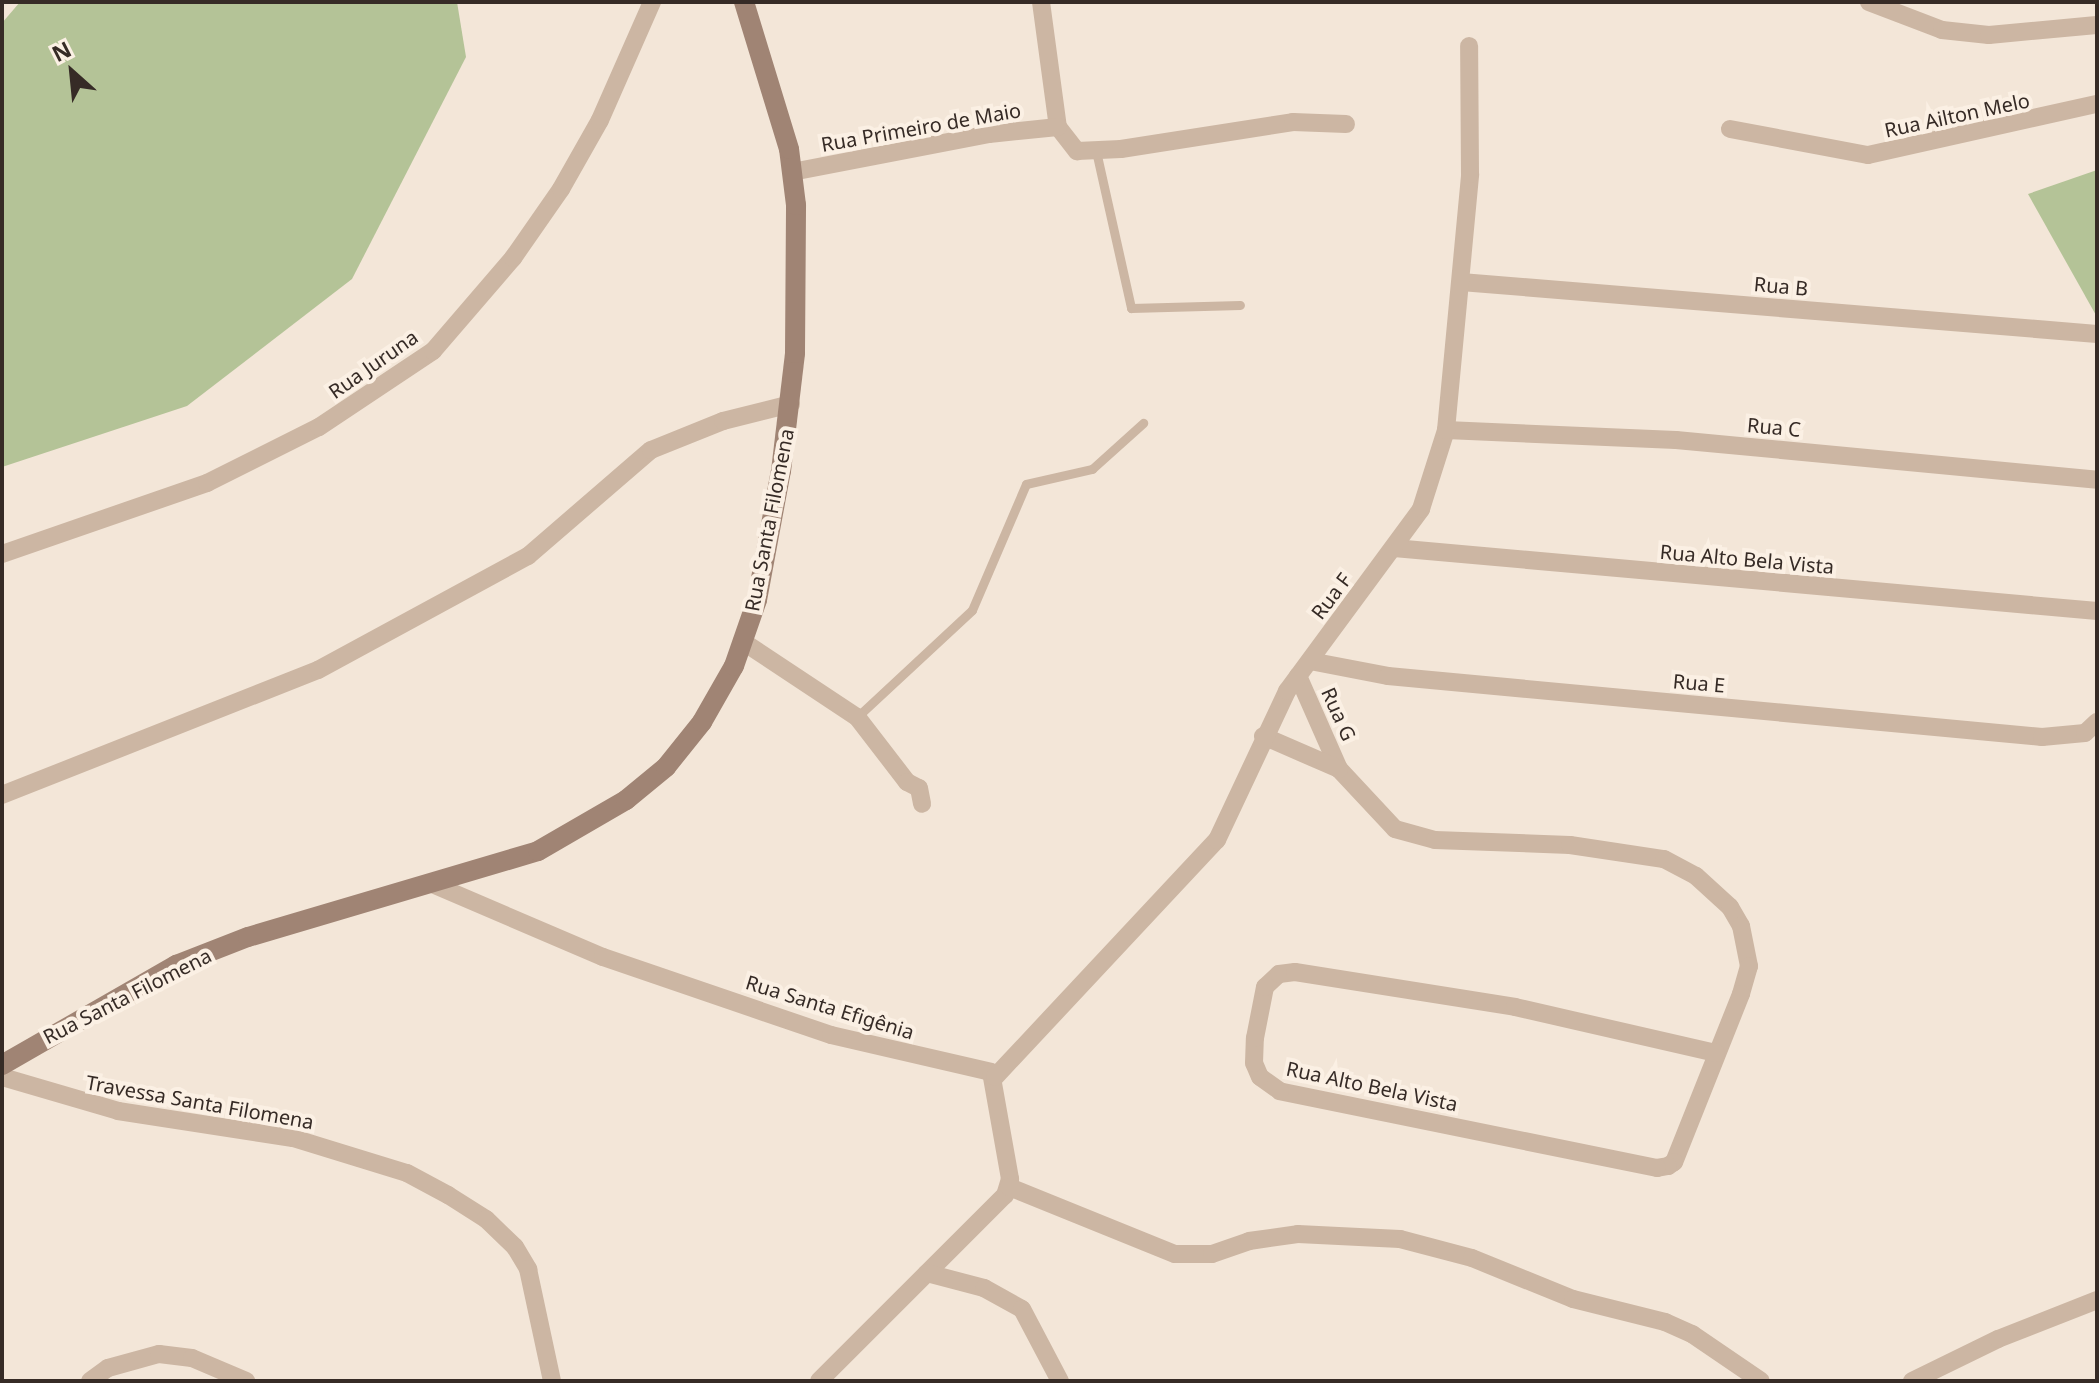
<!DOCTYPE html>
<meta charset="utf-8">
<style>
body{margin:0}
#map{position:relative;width:2099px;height:1383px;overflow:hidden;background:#f3e6d8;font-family:"Noto Sans",sans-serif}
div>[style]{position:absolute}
.green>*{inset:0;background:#b4c397}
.lane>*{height:9px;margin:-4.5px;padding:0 4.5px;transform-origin:4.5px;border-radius:4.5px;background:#ccb6a3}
.street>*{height:18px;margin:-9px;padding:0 9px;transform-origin:9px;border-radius:9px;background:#ccb6a3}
.secondary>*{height:20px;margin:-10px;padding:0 10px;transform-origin:10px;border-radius:10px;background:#a08474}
span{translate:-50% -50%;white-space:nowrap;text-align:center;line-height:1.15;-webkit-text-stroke:8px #fbf0e4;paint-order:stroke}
.street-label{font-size:20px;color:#362b26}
.frame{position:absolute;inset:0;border:4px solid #362b26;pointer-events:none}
.north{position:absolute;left:32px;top:32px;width:80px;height:80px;-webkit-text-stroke:6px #fbf0e4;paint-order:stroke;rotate:333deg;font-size:22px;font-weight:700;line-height:32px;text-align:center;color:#362b26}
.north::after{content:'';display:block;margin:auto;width:28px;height:36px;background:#362b26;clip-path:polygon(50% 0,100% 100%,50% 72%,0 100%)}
</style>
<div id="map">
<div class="green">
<i style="clip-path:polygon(20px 2px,457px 2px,466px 57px,352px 279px,187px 406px,2px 467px,2px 23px)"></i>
<i style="clip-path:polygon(2097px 170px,2097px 317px,2028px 194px)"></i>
</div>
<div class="lane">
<i style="left:1096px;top:151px;width:161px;rotate:77.4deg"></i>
<i style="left:1131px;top:308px;width:109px;rotate:-1.6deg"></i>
<i style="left:857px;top:717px;width:157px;rotate:-42.9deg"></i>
<i style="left:972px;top:610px;width:137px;rotate:-66.8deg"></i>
<i style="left:1026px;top:484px;width:68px;rotate:-12.8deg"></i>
<i style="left:1092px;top:469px;width:69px;rotate:-42deg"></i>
</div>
<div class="street">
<i style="left:1041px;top:2px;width:126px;rotate:82.3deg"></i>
<i style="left:1058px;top:127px;width:31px;rotate:52deg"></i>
<i style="left:1077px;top:151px;width:44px;rotate:-2.6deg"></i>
<i style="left:1121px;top:149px;width:174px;rotate:-8.9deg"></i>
<i style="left:1293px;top:122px;width:53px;rotate:2.2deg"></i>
<i style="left:1869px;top:2px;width:78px;rotate:21deg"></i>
<i style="left:1942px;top:30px;width:47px;rotate:6.1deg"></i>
<i style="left:1989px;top:35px;width:108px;rotate:-5.3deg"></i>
<i style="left:1730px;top:129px;width:140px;rotate:10.7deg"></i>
<i style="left:1868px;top:155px;width:235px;rotate:-12.6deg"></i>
<i style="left:792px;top:172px;width:201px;rotate:-10.9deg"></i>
<i style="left:989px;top:134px;width:69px;rotate:-5.8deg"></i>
<i style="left:1461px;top:282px;width:638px;rotate:4.67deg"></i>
<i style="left:1446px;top:430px;width:230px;rotate:2.5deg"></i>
<i style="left:1676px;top:440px;width:423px;rotate:5.4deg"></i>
<i style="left:1394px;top:548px;width:706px;rotate:5.12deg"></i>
<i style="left:2px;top:554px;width:217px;rotate:-19.1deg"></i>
<i style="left:207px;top:483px;width:125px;rotate:-26.6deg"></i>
<i style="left:319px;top:427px;width:137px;rotate:-33.7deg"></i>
<i style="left:433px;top:351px;width:123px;rotate:-49.3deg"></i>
<i style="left:513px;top:258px;width:84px;rotate:-55.2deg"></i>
<i style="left:561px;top:189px;width:79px;rotate:-60.5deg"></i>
<i style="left:600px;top:120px;width:129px;rotate:-66.2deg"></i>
<i style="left:742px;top:641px;width:138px;rotate:33.5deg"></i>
<i style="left:857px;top:717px;width:82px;rotate:52.4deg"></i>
<i style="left:907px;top:782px;width:13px;rotate:27deg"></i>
<i style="left:919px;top:788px;width:16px;rotate:79deg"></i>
<i style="left:1310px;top:661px;width:79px;rotate:10.9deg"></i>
<i style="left:1388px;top:676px;width:657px;rotate:5.33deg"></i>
<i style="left:2042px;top:737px;width:43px;rotate:-5.3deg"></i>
<i style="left:2085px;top:733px;width:16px;rotate:-43deg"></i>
<i style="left:1298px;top:676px;width:102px;rotate:66.2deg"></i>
<i style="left:1339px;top:769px;width:82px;rotate:47deg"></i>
<i style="left:1395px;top:829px;width:41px;rotate:15.4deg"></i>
<i style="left:1435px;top:840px;width:135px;rotate:2.1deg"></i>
<i style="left:1570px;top:845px;width:95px;rotate:8.5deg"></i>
<i style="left:1664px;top:859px;width:36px;rotate:28deg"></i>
<i style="left:1696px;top:876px;width:46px;rotate:42.4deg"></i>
<i style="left:1730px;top:907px;width:22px;rotate:60deg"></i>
<i style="left:1741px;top:926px;width:41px;rotate:78.7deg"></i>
<i style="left:1749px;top:966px;width:29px;rotate:106deg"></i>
<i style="left:1741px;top:994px;width:181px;rotate:111.7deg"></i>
<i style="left:1674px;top:1162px;width:7px;rotate:146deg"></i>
<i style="left:1668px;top:1166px;width:11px;rotate:170deg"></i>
<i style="left:1657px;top:1168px;width:385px;rotate:-168.5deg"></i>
<i style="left:1280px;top:1091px;width:24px;rotate:-145deg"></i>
<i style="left:1260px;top:1077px;width:15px;rotate:-113deg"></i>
<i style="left:1254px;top:1063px;width:25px;rotate:-88deg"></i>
<i style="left:1255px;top:1038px;width:52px;rotate:-78.9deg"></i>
<i style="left:1265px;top:987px;width:19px;rotate:-43deg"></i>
<i style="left:1279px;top:974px;width:16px;rotate:-7deg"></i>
<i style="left:1295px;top:972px;width:223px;rotate:9deg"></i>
<i style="left:1515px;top:1007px;width:206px;rotate:12.9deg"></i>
<i style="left:1263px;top:736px;width:83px;rotate:23.5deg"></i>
<i style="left:2px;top:795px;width:340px;rotate:-21.6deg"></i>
<i style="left:318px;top:670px;width:239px;rotate:-28.5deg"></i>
<i style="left:528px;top:556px;width:162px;rotate:-40.8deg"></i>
<i style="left:651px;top:450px;width:78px;rotate:-21.9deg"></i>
<i style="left:723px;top:421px;width:70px;rotate:-14deg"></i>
<i style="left:430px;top:883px;width:188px;rotate:23.2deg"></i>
<i style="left:603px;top:957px;width:241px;rotate:18.9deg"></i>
<i style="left:831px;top:1035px;width:164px;rotate:13deg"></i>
<i style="left:991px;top:1072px;width:109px;rotate:79.9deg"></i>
<i style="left:1010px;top:1179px;width:17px;rotate:107deg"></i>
<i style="left:1005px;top:1195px;width:263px;rotate:135deg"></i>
<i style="left:2px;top:1077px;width:121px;rotate:16.3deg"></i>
<i style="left:118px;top:1111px;width:177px;rotate:8.8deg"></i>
<i style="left:293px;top:1138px;width:119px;rotate:17.1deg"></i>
<i style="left:407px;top:1173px;width:47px;rotate:28.2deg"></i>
<i style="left:448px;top:1195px;width:45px;rotate:32.3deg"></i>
<i style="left:486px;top:1219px;width:40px;rotate:44deg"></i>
<i style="left:515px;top:1247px;width:26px;rotate:59deg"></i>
<i style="left:528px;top:1269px;width:115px;rotate:77.9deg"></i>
<i style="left:995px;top:1077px;width:325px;rotate:-46.9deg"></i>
<i style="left:1217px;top:840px;width:165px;rotate:-64.8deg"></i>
<i style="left:1287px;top:691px;width:226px;rotate:-53.6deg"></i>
<i style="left:1421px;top:509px;width:83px;rotate:-72.4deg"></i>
<i style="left:1446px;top:430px;width:257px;rotate:-84.6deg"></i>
<i style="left:1470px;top:174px;width:128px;rotate:-90.4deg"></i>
<i style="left:1009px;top:1187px;width:179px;rotate:22deg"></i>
<i style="left:1175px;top:1254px;width:37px"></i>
<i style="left:1212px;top:1254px;width:39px;rotate:-19deg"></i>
<i style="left:1249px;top:1241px;width:49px;rotate:-8.1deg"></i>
<i style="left:1298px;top:1234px;width:102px;rotate:2.8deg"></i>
<i style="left:1400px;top:1239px;width:74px;rotate:14.8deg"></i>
<i style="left:1472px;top:1258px;width:109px;rotate:22.1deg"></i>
<i style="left:1573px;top:1299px;width:95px;rotate:14deg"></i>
<i style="left:1665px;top:1322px;width:30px;rotate:24deg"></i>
<i style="left:1692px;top:1334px;width:83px;rotate:34.3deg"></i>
<i style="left:927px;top:1273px;width:59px;rotate:14.7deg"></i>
<i style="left:984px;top:1288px;width:43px;rotate:28.9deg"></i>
<i style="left:1022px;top:1309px;width:81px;rotate:62.2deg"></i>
<i style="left:90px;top:1381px;width:22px;rotate:-36deg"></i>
<i style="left:108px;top:1368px;width:53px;rotate:-15.4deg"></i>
<i style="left:159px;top:1354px;width:33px;rotate:7deg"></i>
<i style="left:192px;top:1358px;width:59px;rotate:23.1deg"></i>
<i style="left:1912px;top:1381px;width:96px;rotate:-26deg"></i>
<i style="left:1998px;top:1339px;width:106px;rotate:-21.5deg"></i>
</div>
<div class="secondary">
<i style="left:2px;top:1065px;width:201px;rotate:-29.9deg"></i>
<i style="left:176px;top:965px;width:77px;rotate:-21.3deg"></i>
<i style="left:248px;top:937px;width:302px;rotate:-16.5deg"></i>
<i style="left:538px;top:851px;width:102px;rotate:-30.1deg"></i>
<i style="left:626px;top:800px;width:52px;rotate:-39.5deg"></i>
<i style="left:666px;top:767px;width:58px;rotate:-51.3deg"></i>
<i style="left:702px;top:722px;width:64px;rotate:-60.3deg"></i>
<i style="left:734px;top:666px;width:70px;rotate:-70.8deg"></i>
<i style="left:757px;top:600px;width:131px;rotate:-79.5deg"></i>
<i style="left:781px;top:471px;width:119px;rotate:-83.2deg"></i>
<i style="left:795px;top:353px;width:148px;rotate:-89.6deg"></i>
<i style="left:796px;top:205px;width:56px;rotate:-97.1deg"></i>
<i style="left:789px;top:149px;width:154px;rotate:-107deg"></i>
</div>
<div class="street-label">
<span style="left:1957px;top:115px;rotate:-12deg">Rua Ailton Melo</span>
<span style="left:921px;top:127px;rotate:-10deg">Rua Primeiro de Maio</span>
<span style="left:1781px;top:286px;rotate:5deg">Rua B</span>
<span style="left:373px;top:364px;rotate:-35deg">Rua Juruna</span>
<span style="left:1774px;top:427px;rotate:5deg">Rua C</span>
<span style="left:769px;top:520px;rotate:-79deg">Rua Santa Filomena</span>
<span style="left:1747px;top:559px;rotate:5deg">Rua Alto Bela Vista</span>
<span style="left:1331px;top:596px;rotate:-53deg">Rua F</span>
<span style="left:1699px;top:683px;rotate:5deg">Rua E</span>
<span style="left:1339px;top:714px;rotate:66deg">Rua G</span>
<span style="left:127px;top:996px;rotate:-27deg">Rua Santa Filomena</span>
<span style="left:830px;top:1007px;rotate:17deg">Rua Santa Efigênia</span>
<span style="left:1372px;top:1086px;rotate:12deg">Rua Alto Bela Vista</span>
<span style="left:200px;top:1102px;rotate:10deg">Travessa Santa Filomena</span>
</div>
<div class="frame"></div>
<div class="north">N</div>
</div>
